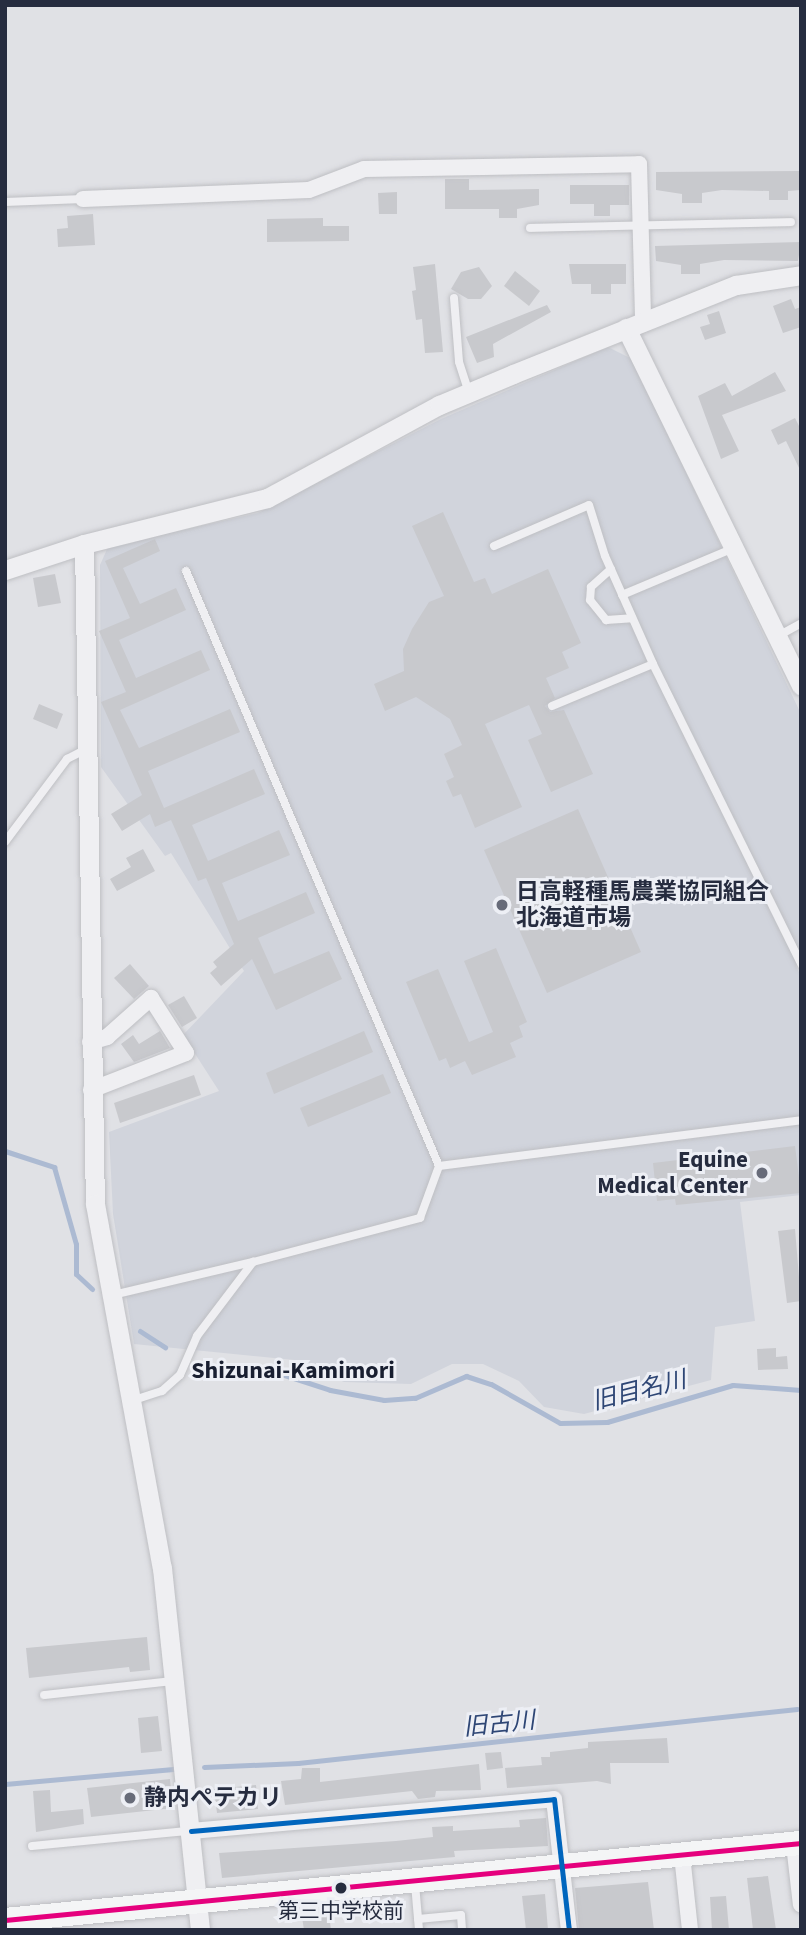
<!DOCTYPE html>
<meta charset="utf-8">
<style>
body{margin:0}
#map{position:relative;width:806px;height:1935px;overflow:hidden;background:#e0e1e5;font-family:"Source Sans 3","Noto Sans JP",sans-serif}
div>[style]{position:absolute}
.built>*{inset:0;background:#d1d4dc}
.stream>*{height:5px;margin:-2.5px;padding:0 2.5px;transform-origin:2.5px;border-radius:2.5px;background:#acbad2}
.building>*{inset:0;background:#c8c9cd}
.roads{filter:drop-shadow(0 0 2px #bebfc3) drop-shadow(0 0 2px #bebfc3)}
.service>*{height:8px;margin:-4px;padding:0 4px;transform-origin:4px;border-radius:4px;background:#efeff2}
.minor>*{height:16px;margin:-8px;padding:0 8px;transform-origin:8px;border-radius:8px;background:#efeff2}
.tertiary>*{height:19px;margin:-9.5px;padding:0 9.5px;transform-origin:9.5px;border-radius:9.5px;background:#efeff2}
.primary>*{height:24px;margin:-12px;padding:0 12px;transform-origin:12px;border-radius:12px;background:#f4f5f6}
.bus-1>*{height:5px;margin:-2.5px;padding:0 2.5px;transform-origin:2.5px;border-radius:2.5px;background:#e5007d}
.bus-2>*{height:5px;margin:-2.5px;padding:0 2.5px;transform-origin:2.5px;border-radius:2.5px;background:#0065bd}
.dots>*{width:19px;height:19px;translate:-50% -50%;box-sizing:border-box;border:4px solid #edeff5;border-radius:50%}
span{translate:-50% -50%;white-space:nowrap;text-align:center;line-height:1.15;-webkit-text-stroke:6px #edeff5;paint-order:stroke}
.bus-label{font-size:21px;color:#262c3f}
.poi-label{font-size:23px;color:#262c3f;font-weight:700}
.left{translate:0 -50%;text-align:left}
.right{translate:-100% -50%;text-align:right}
.neighbourhood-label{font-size:24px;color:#181e30;font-weight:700}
.water-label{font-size:24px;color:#2e4675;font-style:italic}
.frame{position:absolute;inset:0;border:7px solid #262c3f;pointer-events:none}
</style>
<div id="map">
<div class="built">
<i style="clip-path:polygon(608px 347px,632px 359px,801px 714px,801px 953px,796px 966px,801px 976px,801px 1195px,740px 1202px,755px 1321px,715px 1327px,711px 1380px,584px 1414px,544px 1407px,519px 1381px,483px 1364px,452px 1364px,411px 1384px,344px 1382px,294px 1360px,134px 1344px,113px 1214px,109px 1132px,219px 1091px,183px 1035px,244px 971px,171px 853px,165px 856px,101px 767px,100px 565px,108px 547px,258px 513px,441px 419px)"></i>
</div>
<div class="stream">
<i style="left:5px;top:1151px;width:52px;rotate:18.1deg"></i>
<i style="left:54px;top:1167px;width:80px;rotate:74.1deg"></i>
<i style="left:76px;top:1244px;width:30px;rotate:90deg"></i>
<i style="left:76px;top:1274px;width:22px;rotate:43deg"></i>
<i style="left:140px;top:1331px;width:30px;rotate:33deg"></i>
<i style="left:210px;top:1366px;width:62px;rotate:4.6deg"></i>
<i style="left:272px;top:1371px;width:61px;rotate:18.1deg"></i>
<i style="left:330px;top:1390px;width:55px;rotate:10.5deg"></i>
<i style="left:384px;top:1400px;width:31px;rotate:-4deg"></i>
<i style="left:415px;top:1398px;width:56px;rotate:-23.3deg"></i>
<i style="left:466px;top:1376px;width:26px;rotate:18deg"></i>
<i style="left:491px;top:1384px;width:79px;rotate:29.5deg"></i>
<i style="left:560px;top:1423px;width:47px;rotate:-1.2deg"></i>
<i style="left:607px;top:1422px;width:131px;rotate:-16.4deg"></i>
<i style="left:733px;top:1385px;width:68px;rotate:4.2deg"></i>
<i style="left:204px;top:1767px;width:94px;rotate:-2.4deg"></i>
<i style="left:298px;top:1763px;width:502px;rotate:-6.18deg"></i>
<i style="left:5px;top:1784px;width:169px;rotate:-5.1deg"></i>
</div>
<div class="building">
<i style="clip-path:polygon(801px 171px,801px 190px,788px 191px,788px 200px,769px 200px,769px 191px,722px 190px,702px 193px,702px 203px,682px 203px,682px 194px,656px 190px,656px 172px)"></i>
<i style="clip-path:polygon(445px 179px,469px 179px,469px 190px,539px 189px,539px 205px,517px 209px,517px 218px,499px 218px,499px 209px,445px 209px)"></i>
<i style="clip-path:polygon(570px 185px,629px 185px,629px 205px,610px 205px,610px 216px,594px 216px,594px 204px,570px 204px)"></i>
<i style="clip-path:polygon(397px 192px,397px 214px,379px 214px,378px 193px)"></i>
<i style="clip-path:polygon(93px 214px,95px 245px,58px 247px,57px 229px,68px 228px,67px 216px)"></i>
<i style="clip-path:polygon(323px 218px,323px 226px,349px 226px,349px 241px,267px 242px,267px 219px)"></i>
<i style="clip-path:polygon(801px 242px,798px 261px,724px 260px,700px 264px,700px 274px,681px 274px,681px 265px,656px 261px,655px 246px)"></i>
<i style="clip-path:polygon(435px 264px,443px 352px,425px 353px,422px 319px,416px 320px,412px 291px,416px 290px,413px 267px)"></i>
<i style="clip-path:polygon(569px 264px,626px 264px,626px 284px,611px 284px,611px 294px,591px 294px,591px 284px,572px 284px)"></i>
<i style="clip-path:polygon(479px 267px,492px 286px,481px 299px,468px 299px,451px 289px,461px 272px)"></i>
<i style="clip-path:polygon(515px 271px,540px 291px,529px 306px,504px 286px)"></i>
<i style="clip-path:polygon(791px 299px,795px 309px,801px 307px,801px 327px,783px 333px,773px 306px)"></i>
<i style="clip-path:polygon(547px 305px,551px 312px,493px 344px,494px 357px,477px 363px,466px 337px)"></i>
<i style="clip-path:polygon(719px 311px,726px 333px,705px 340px,700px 327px,710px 324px,707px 315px)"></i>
<i style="clip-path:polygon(775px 372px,786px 391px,722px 415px,739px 451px,721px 459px,698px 396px,725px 383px,732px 396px)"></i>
<i style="clip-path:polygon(795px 418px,801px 430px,801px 472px,786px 441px,778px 445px,771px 430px)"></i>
<i style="clip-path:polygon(443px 512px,474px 582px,485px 578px,492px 594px,548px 569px,581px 643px,562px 652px,569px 668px,546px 678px,555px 698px,545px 706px,550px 712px,564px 710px,593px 774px,551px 792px,528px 740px,542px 734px,529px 705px,485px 724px,522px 807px,475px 828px,461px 794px,453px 797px,446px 781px,454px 777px,444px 754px,462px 745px,450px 719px,416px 697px,385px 711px,374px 684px,404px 671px,403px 649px,412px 629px,429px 602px,444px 596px,412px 526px)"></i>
<i style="clip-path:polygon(155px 539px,160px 551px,123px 568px,140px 604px,176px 588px,186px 610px,119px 640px,136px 678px,201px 650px,210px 670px,120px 710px,139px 748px,230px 709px,240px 732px,148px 771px,164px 808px,254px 769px,265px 794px,192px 825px,208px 861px,279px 830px,290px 855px,222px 883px,238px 921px,306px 892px,315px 913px,258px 938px,274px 974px,329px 951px,342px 979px,276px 1010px,252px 959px,221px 986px,210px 973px,217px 967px,213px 962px,234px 944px,206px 878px,198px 881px,171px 820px,155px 827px,150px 814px,122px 831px,111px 814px,142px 795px,101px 702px,126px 692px,99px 631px,130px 618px,105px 561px)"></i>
<i style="clip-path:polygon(55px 574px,61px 603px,38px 607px,33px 578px)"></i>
<i style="clip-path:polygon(39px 704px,63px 714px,57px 729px,33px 719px)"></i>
<i style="clip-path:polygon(578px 809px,641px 952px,547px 993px,484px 850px)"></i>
<i style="clip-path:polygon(143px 849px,155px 871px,117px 891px,110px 879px,131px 867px,126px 858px)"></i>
<i style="clip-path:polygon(496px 948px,527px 1022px,519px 1026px,523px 1037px,510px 1043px,516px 1057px,472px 1075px,465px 1061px,450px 1068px,446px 1058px,439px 1061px,406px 982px,438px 969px,469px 1042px,493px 1032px,464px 961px)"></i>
<i style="clip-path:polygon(130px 964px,149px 986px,134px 999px,114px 978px)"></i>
<i style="clip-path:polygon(184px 996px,197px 1018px,182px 1027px,168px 1005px)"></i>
<i style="clip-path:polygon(160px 1031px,170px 1048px,134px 1062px,121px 1044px,133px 1035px,139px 1044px)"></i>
<i style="clip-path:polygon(364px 1031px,373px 1052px,274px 1094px,266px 1073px)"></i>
<i style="clip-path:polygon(383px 1074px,391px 1093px,308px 1127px,300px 1108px)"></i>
<i style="clip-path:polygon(194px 1075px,201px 1095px,120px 1123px,114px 1103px)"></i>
<i style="clip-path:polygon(795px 1146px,801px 1193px,676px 1205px,675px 1199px,657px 1201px,653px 1163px)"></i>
<i style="clip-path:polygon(795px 1229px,801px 1301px,787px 1303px,778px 1231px)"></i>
<i style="clip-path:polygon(776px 1348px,776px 1357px,787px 1356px,788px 1369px,758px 1370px,757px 1349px)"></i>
<i style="clip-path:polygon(147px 1637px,150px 1670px,130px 1672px,129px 1667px,29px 1678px,26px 1648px)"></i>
<i style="clip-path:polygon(158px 1716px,162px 1751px,141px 1753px,138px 1718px)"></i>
<i style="clip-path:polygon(667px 1738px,669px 1763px,610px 1763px,611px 1784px,597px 1781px,507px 1788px,505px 1768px,542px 1765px,541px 1757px,550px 1757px,550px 1752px,588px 1748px,588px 1742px)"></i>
<i style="clip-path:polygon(501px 1752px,503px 1768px,487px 1770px,485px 1753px)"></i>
<i style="clip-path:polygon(479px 1764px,481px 1790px,436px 1791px,435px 1797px,418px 1799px,412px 1791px,285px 1805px,281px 1781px,301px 1779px,302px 1768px,320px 1768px,320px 1782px)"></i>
<i style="clip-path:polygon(170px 1779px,173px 1808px,91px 1817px,87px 1788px)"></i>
<i style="clip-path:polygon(256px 1785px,258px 1809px,217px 1813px,214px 1789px)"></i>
<i style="clip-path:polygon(50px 1790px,51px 1812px,83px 1809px,84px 1824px,36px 1832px,33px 1791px)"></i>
<i style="clip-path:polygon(546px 1818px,548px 1846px,454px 1851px,455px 1857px,222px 1878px,219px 1853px,396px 1841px,433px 1837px,432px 1827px,453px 1826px,453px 1831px,520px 1827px,519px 1820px)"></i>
<i style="clip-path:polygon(768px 1876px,776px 1930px,753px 1930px,747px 1878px)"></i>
<i style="clip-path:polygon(648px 1882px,654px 1930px,579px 1930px,575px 1888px)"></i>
<i style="clip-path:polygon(545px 1894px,548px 1930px,526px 1930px,522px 1896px)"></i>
<i style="clip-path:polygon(726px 1896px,729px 1930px,712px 1930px,710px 1897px)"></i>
<i style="clip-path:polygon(329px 1914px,331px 1930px,304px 1930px,302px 1917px)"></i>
</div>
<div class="roads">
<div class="service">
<i style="left:5px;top:202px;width:78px;rotate:-2.2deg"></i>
<i style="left:530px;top:228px;width:261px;rotate:-1.3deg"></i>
<i style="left:454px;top:298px;width:64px;rotate:85.5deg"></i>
<i style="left:459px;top:362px;width:32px;rotate:72deg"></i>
<i style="left:494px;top:546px;width:103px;rotate:-23.3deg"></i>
<i style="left:589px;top:505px;width:53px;rotate:72.6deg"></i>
<i style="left:605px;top:556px;width:118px;rotate:66deg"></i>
<i style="left:611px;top:569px;width:27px;rotate:138deg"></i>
<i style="left:591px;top:587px;width:13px;rotate:94deg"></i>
<i style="left:590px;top:600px;width:26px;rotate:51deg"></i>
<i style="left:606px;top:620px;width:26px;rotate:-4deg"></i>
<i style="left:186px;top:571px;width:647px;rotate:66.96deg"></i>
<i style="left:439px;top:1166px;width:365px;rotate:-7.2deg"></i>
<i style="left:622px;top:595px;width:121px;rotate:-22.8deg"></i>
<i style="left:778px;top:636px;width:26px;rotate:-29deg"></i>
<i style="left:552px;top:706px;width:109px;rotate:-22.6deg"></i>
<i style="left:653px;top:664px;width:335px;rotate:63.7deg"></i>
<i style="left:5px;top:842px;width:104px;rotate:-53.2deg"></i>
<i style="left:67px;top:759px;width:20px;rotate:-27deg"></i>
<i style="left:113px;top:1295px;width:144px;rotate:-13.3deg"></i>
<i style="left:131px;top:1401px;width:33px;rotate:-18deg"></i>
<i style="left:162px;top:1391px;width:24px;rotate:-42deg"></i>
<i style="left:180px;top:1375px;width:43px;rotate:-66.4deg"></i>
<i style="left:197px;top:1336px;width:93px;rotate:-52.9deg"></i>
<i style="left:253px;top:1262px;width:173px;rotate:-14.8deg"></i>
<i style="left:420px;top:1218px;width:55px;rotate:-69.9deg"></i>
<i style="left:44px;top:1695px;width:130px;rotate:-6.2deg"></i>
<i style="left:32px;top:1846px;width:158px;rotate:-5.5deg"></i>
<i style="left:415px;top:1884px;width:46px;rotate:85deg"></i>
<i style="left:418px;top:1919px;width:43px;rotate:-5.3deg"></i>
<i style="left:461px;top:1915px;width:15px;rotate:86deg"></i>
</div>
<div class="minor">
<i style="left:83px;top:199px;width:226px;rotate:-2.3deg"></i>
<i style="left:309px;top:190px;width:59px;rotate:-20.9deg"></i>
<i style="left:364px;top:169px;width:275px;rotate:-1deg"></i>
<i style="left:639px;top:164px;width:156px;rotate:88.5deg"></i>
<i style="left:90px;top:1042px;width:18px;rotate:-16deg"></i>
<i style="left:107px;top:1037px;width:59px;rotate:-41.6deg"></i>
<i style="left:151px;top:998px;width:65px;rotate:57.5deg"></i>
<i style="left:186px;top:1053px;width:102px;rotate:158.7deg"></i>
<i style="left:191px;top:1831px;width:364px;rotate:-5deg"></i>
<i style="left:554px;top:1799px;width:132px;rotate:83.5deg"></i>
<i style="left:794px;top:1844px;width:61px;rotate:83.5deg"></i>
<i style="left:682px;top:1855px;width:75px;rotate:83.9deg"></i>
</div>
<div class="tertiary">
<i style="left:626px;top:328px;width:398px;rotate:63.9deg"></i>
<i style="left:84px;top:544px;width:660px;rotate:89.05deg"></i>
<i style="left:95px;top:1204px;width:370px;rotate:79.6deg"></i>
<i style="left:162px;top:1568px;width:364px;rotate:84deg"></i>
<i style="left:5px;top:570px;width:83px;rotate:-18.2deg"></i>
<i style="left:84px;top:544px;width:189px;rotate:-14.1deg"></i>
<i style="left:267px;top:498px;width:196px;rotate:-28.4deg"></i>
<i style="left:439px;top:405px;width:80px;rotate:-22.7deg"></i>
<i style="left:513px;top:374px;width:240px;rotate:-21.8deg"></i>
<i style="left:736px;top:285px;width:66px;rotate:-8.7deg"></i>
</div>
<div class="primary">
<i style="left:5px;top:1920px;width:800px;rotate:-5.53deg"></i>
</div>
</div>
<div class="bus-1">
<i style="left:5px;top:1920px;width:800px;rotate:-5.53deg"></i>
</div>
<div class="bus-2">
<i style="left:191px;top:1831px;width:364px;rotate:-5deg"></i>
<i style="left:554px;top:1799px;width:132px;rotate:83.5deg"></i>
</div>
<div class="dots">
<i style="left:502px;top:905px;background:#676b79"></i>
<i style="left:762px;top:1173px;background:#676b79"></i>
<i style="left:130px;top:1798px;background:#676b79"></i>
<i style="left:341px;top:1888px;background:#262c3f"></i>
</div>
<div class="bus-label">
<span style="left:341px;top:1911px">第三中学校前</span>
</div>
<div class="poi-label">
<span class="left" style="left:516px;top:905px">日高軽種馬農業協同組合<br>北海道市場</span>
<span class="right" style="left:748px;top:1173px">Equine<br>Medical Center</span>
<span class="left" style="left:144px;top:1798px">静内ぺテカリ</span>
</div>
<div class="neighbourhood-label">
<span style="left:293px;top:1371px">Shizunai-Kamimori</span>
</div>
<div class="water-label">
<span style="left:639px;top:1391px;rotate:-14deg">旧目名川</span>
<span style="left:499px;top:1724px;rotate:-6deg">旧古川</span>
</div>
<div class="frame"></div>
</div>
